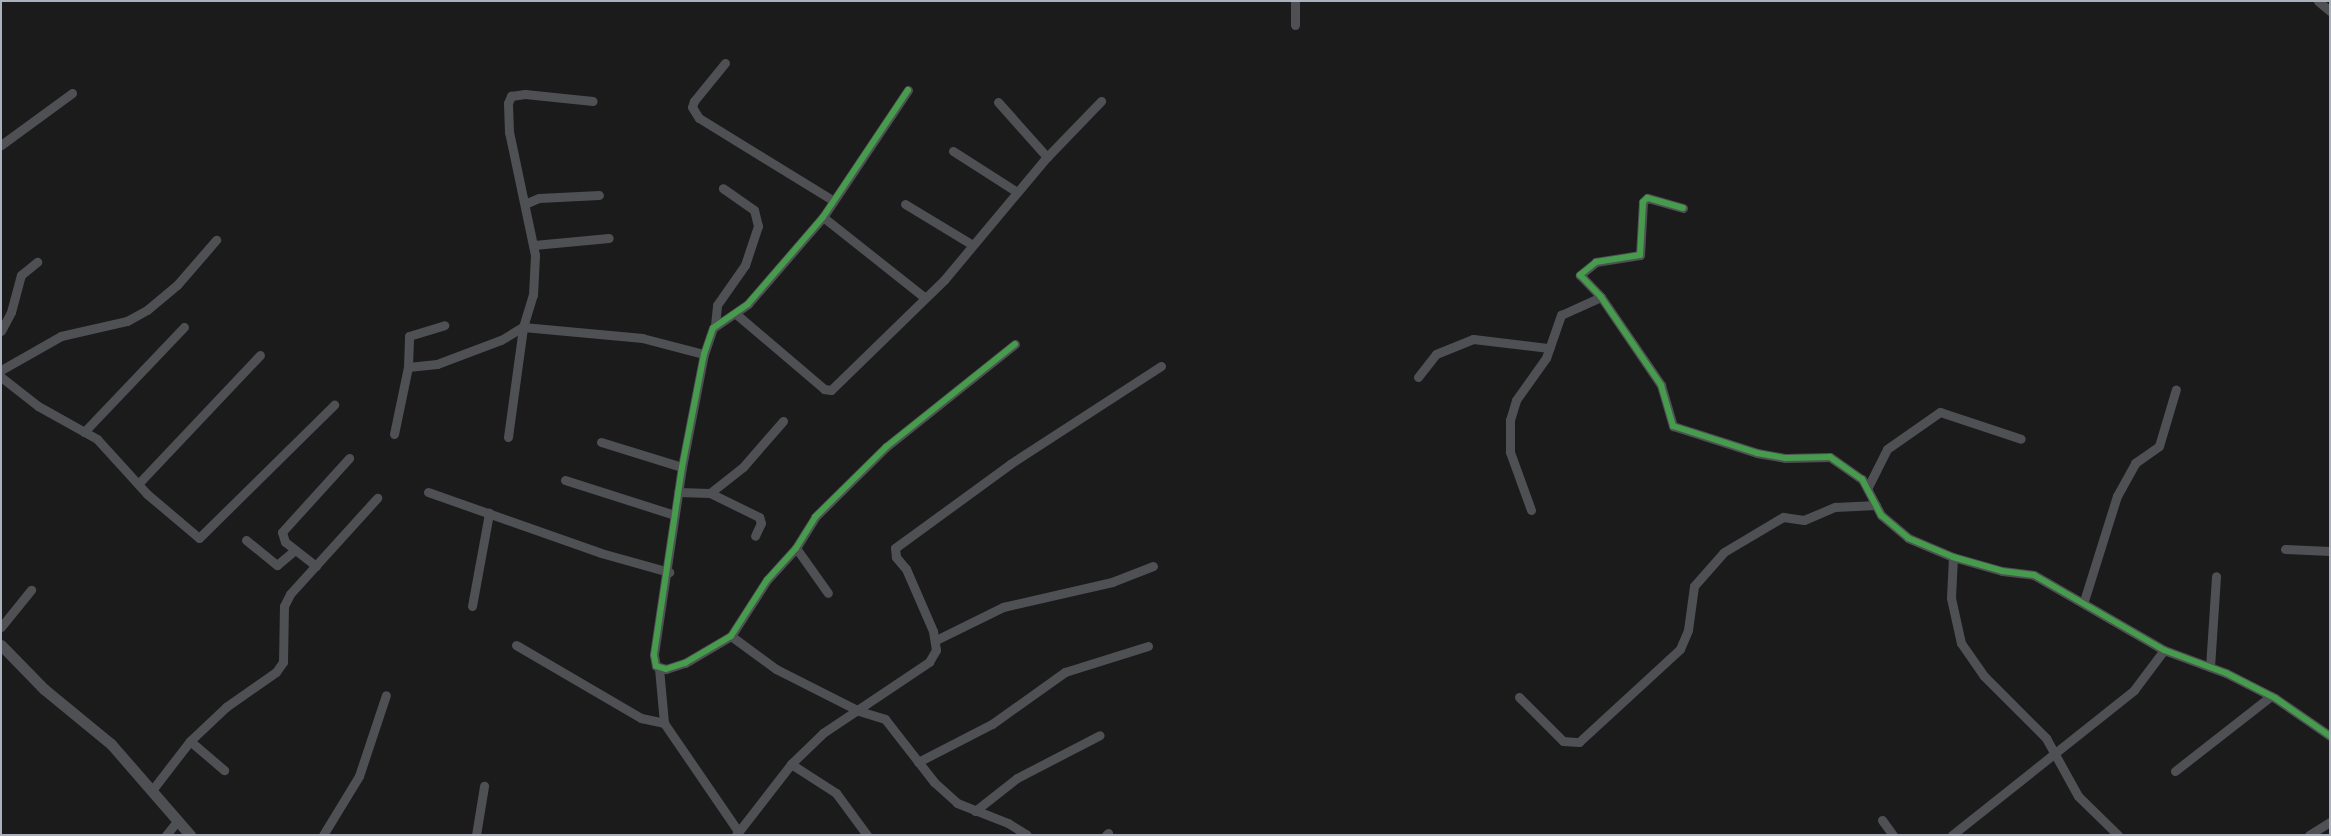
<!DOCTYPE html>
<style>
body{margin:0}
#map{position:relative;width:2331px;height:836px;overflow:hidden;background:#1b1b1c;font-family:Barlow,sans-serif}
div>[style]{position:absolute}
.minor>*{height:9px;margin:-4.5px;padding:0 4.5px;transform-origin:4.5px;border-radius:4.5px;background:#4f5054}
.tertiary>*{height:11px;margin:-5.5px;padding:0 5.5px;transform-origin:5.5px;border-radius:5.5px;background:#4f5054}
.cycleway>*{height:6px;margin:-3px;padding:0 3px;transform-origin:3px;border-radius:3px;background:#469c4c}
span{translate:-50% -50%;white-space:nowrap;text-align:center;line-height:1.15;-webkit-text-stroke:4px #151518;paint-order:stroke}
.frame{position:absolute;inset:0;border:2px solid #abb1bd;pointer-events:none}
</style>
<div id="map">
<div class="minor">
<i style="left:2318px;top:1px;width:16px;rotate:40deg"></i>
<i style="left:1295px;top:25px;width:24px;rotate:-90deg"></i>
<i style="left:725px;top:63px;width:49px;rotate:129.2deg"></i>
<i style="left:694px;top:101px;width:6px;rotate:108deg"></i>
<i style="left:692px;top:107px;width:13px;rotate:58deg"></i>
<i style="left:699px;top:118px;width:158px;rotate:31.6deg"></i>
<i style="left:908px;top:90px;width:153px;rotate:123.8deg"></i>
<i style="left:823px;top:217px;width:115px;rotate:130.8deg"></i>
<i style="left:748px;top:304px;width:42px;rotate:145.6deg"></i>
<i style="left:713px;top:328px;width:28px;rotate:109deg"></i>
<i style="left:704px;top:354px;width:115px;rotate:101deg"></i>
<i style="left:682px;top:467px;width:190px;rotate:98.5deg"></i>
<i style="left:654px;top:655px;width:11px;rotate:80deg"></i>
<i style="left:656px;top:666px;width:10px;rotate:17deg"></i>
<i style="left:666px;top:669px;width:20px;rotate:-18deg"></i>
<i style="left:685px;top:663px;width:53px;rotate:-30.4deg"></i>
<i style="left:731px;top:636px;width:67px;rotate:-57.3deg"></i>
<i style="left:767px;top:580px;width:43px;rotate:-47.8deg"></i>
<i style="left:796px;top:548px;width:36px;rotate:-58deg"></i>
<i style="left:815px;top:517px;width:100px;rotate:-44.6deg"></i>
<i style="left:886px;top:447px;width:165px;rotate:-38.6deg"></i>
<i style="left:998px;top:102px;width:74px;rotate:48.3deg"></i>
<i style="left:1px;top:145px;width:88px;rotate:-36.2deg"></i>
<i style="left:953px;top:151px;width:76px;rotate:32.6deg"></i>
<i style="left:527px;top:203px;width:13px;rotate:-23deg"></i>
<i style="left:539px;top:198px;width:60px;rotate:-2.9deg"></i>
<i style="left:905px;top:204px;width:77px;rotate:31.2deg"></i>
<i style="left:1683px;top:208px;width:37px;rotate:-164deg"></i>
<i style="left:1647px;top:198px;width:6px;rotate:135deg"></i>
<i style="left:1643px;top:202px;width:53px;rotate:93.2deg"></i>
<i style="left:1640px;top:255px;width:45px;rotate:171deg"></i>
<i style="left:1596px;top:262px;width:21px;rotate:141deg"></i>
<i style="left:1580px;top:275px;width:30px;rotate:46deg"></i>
<i style="left:1601px;top:297px;width:107px;rotate:55.7deg"></i>
<i style="left:1661px;top:385px;width:43px;rotate:73.7deg"></i>
<i style="left:1673px;top:426px;width:88px;rotate:17.8deg"></i>
<i style="left:1757px;top:453px;width:28px;rotate:10deg"></i>
<i style="left:1785px;top:458px;width:45px;rotate:-1.3deg"></i>
<i style="left:1830px;top:457px;width:39px;rotate:35deg"></i>
<i style="left:1862px;top:479px;width:41px;rotate:62.2deg"></i>
<i style="left:1881px;top:515px;width:35px;rotate:40deg"></i>
<i style="left:1908px;top:538px;width:49px;rotate:22.9deg"></i>
<i style="left:1953px;top:557px;width:51px;rotate:15.9deg"></i>
<i style="left:2002px;top:571px;width:32px;rotate:7deg"></i>
<i style="left:2034px;top:575px;width:150px;rotate:30deg"></i>
<i style="left:2164px;top:650px;width:66px;rotate:20.4deg"></i>
<i style="left:2226px;top:673px;width:55px;rotate:27deg"></i>
<i style="left:2275px;top:698px;width:67px;rotate:34.6deg"></i>
<i style="left:823px;top:217px;width:129px;rotate:38.4deg"></i>
<i style="left:534px;top:245px;width:75px;rotate:-5.3deg"></i>
<i style="left:736px;top:314px;width:116px;rotate:40.4deg"></i>
<i style="left:824px;top:389px;width:7px;rotate:8deg"></i>
<i style="left:831px;top:390px;width:158px;rotate:-44.2deg"></i>
<i style="left:944px;top:280px;width:160px;rotate:-50.1deg"></i>
<i style="left:1047px;top:157px;width:78px;rotate:-46deg"></i>
<i style="left:715px;top:325px;width:20px;rotate:-84deg"></i>
<i style="left:717px;top:305px;width:49px;rotate:-55deg"></i>
<i style="left:745px;top:265px;width:41px;rotate:-71.6deg"></i>
<i style="left:758px;top:226px;width:16px;rotate:-104deg"></i>
<i style="left:754px;top:210px;width:38px;rotate:-145deg"></i>
<i style="left:1px;top:331px;width:21px;rotate:-62deg"></i>
<i style="left:11px;top:312px;width:38px;rotate:-75deg"></i>
<i style="left:21px;top:275px;width:21px;rotate:-39deg"></i>
<i style="left:408px;top:367px;width:31px;rotate:-88deg"></i>
<i style="left:409px;top:336px;width:37px;rotate:-17deg"></i>
<i style="left:1px;top:370px;width:69px;rotate:-29.5deg"></i>
<i style="left:61px;top:336px;width:68px;rotate:-12.8deg"></i>
<i style="left:127px;top:321px;width:23px;rotate:-29deg"></i>
<i style="left:147px;top:310px;width:39px;rotate:-40deg"></i>
<i style="left:177px;top:285px;width:60px;rotate:-49.1deg"></i>
<i style="left:1px;top:377px;width:47px;rotate:38.1deg"></i>
<i style="left:38px;top:406px;width:68px;rotate:29.2deg"></i>
<i style="left:97px;top:439px;width:74px;rotate:47.7deg"></i>
<i style="left:147px;top:494px;width:68px;rotate:40.2deg"></i>
<i style="left:199px;top:538px;width:190px;rotate:-44.6deg"></i>
<i style="left:1418px;top:377px;width:29px;rotate:-52deg"></i>
<i style="left:1436px;top:354px;width:40px;rotate:-22deg"></i>
<i style="left:1473px;top:339px;width:77px;rotate:6.8deg"></i>
<i style="left:84px;top:432px;width:145px;rotate:-46.4deg"></i>
<i style="left:394px;top:434px;width:68px;rotate:-78.2deg"></i>
<i style="left:408px;top:367px;width:29px;rotate:-6deg"></i>
<i style="left:437px;top:364px;width:68px;rotate:-20.6deg"></i>
<i style="left:501px;top:340px;width:26px;rotate:-31deg"></i>
<i style="left:523px;top:327px;width:120px;rotate:5.3deg"></i>
<i style="left:642px;top:338px;width:64px;rotate:14.5deg"></i>
<i style="left:508px;top:437px;width:111px;rotate:-82.2deg"></i>
<i style="left:523px;top:327px;width:34px;rotate:-73deg"></i>
<i style="left:533px;top:295px;width:40px;rotate:-87.1deg"></i>
<i style="left:535px;top:255px;width:126px;rotate:-101.9deg"></i>
<i style="left:509px;top:132px;width:29px;rotate:-92deg"></i>
<i style="left:508px;top:103px;width:8px;rotate:-67deg"></i>
<i style="left:511px;top:96px;width:14px;rotate:-8deg"></i>
<i style="left:525px;top:94px;width:68px;rotate:5.9deg"></i>
<i style="left:601px;top:442px;width:85px;rotate:17.2deg"></i>
<i style="left:565px;top:480px;width:115px;rotate:17.7deg"></i>
<i style="left:139px;top:483px;width:176px;rotate:-46.6deg"></i>
<i style="left:1868px;top:487px;width:42px;rotate:-63.4deg"></i>
<i style="left:1887px;top:449px;width:65px;rotate:-34.9deg"></i>
<i style="left:1940px;top:412px;width:85px;rotate:18.4deg"></i>
<i style="left:428px;top:492px;width:183px;rotate:19.4deg"></i>
<i style="left:601px;top:553px;width:71px;rotate:15.6deg"></i>
<i style="left:678px;top:492px;width:32px;rotate:2deg"></i>
<i style="left:710px;top:493px;width:55px;rotate:26.1deg"></i>
<i style="left:759px;top:517px;width:6px;rotate:72deg"></i>
<i style="left:761px;top:523px;width:14px;rotate:115deg"></i>
<i style="left:710px;top:493px;width:42px;rotate:-38.2deg"></i>
<i style="left:743px;top:467px;width:61px;rotate:-49deg"></i>
<i style="left:1531px;top:510px;width:62px;rotate:-109.9deg"></i>
<i style="left:1510px;top:452px;width:32px;rotate:-90deg"></i>
<i style="left:1510px;top:420px;width:21px;rotate:-73deg"></i>
<i style="left:1516px;top:400px;width:52px;rotate:-54.5deg"></i>
<i style="left:1546px;top:358px;width:46px;rotate:-70.8deg"></i>
<i style="left:1561px;top:315px;width:44px;rotate:-24.2deg"></i>
<i style="left:246px;top:540px;width:40px;rotate:39deg"></i>
<i style="left:277px;top:565px;width:23px;rotate:-40deg"></i>
<i style="left:796px;top:548px;width:55px;rotate:54.6deg"></i>
<i style="left:2285px;top:549px;width:45px;rotate:2.5deg"></i>
<i style="left:1953px;top:557px;width:41px;rotate:92.8deg"></i>
<i style="left:1951px;top:598px;width:46px;rotate:77.5deg"></i>
<i style="left:1961px;top:643px;width:40px;rotate:55.1deg"></i>
<i style="left:1984px;top:676px;width:88px;rotate:45deg"></i>
<i style="left:2046px;top:738px;width:66px;rotate:61.1deg"></i>
<i style="left:2078px;top:796px;width:56px;rotate:44.3deg"></i>
<i style="left:316px;top:566px;width:39px;rotate:-142deg"></i>
<i style="left:285px;top:542px;width:10px;rotate:-107deg"></i>
<i style="left:282px;top:532px;width:100px;rotate:-47.8deg"></i>
<i style="left:2084px;top:601px;width:110px;rotate:-72.6deg"></i>
<i style="left:2117px;top:496px;width:38px;rotate:-61deg"></i>
<i style="left:2135px;top:463px;width:29px;rotate:-35deg"></i>
<i style="left:2159px;top:446px;width:59px;rotate:-73.4deg"></i>
<i style="left:472px;top:606px;width:95px;rotate:-79.6deg"></i>
<i style="left:1px;top:627px;width:48px;rotate:-51deg"></i>
<i style="left:731px;top:636px;width:56px;rotate:36.3deg"></i>
<i style="left:776px;top:669px;width:93px;rotate:26.8deg"></i>
<i style="left:859px;top:711px;width:27px;rotate:17deg"></i>
<i style="left:885px;top:719px;width:80px;rotate:52.1deg"></i>
<i style="left:934px;top:782px;width:31px;rotate:42deg"></i>
<i style="left:957px;top:803px;width:55px;rotate:21.4deg"></i>
<i style="left:1008px;top:823px;width:22px;rotate:32deg"></i>
<i style="left:936px;top:640px;width:75px;rotate:-26.2deg"></i>
<i style="left:1003px;top:607px;width:112px;rotate:-12.9deg"></i>
<i style="left:1112px;top:582px;width:44px;rotate:-21.3deg"></i>
<i style="left:516px;top:645px;width:145px;rotate:30.3deg"></i>
<i style="left:641px;top:718px;width:24px;rotate:12deg"></i>
<i style="left:2210px;top:667px;width:91px;rotate:-86.2deg"></i>
<i style="left:659px;top:668px;width:55px;rotate:84.8deg"></i>
<i style="left:664px;top:723px;width:131px;rotate:55.6deg"></i>
<i style="left:1519px;top:697px;width:62px;rotate:45deg"></i>
<i style="left:1563px;top:741px;width:16px;rotate:4deg"></i>
<i style="left:1579px;top:742px;width:137px;rotate:-42.6deg"></i>
<i style="left:1680px;top:649px;width:21px;rotate:-67deg"></i>
<i style="left:1688px;top:630px;width:44px;rotate:-82.2deg"></i>
<i style="left:1694px;top:586px;width:45px;rotate:-48.6deg"></i>
<i style="left:1724px;top:552px;width:69px;rotate:-30.7deg"></i>
<i style="left:1783px;top:517px;width:21px;rotate:8deg"></i>
<i style="left:1804px;top:520px;width:34px;rotate:-23deg"></i>
<i style="left:1835px;top:507px;width:41px;rotate:-2.8deg"></i>
<i style="left:190px;top:741px;width:45px;rotate:40.5deg"></i>
<i style="left:918px;top:762px;width:83px;rotate:-27.2deg"></i>
<i style="left:992px;top:724px;width:90px;rotate:-35.5deg"></i>
<i style="left:1065px;top:672px;width:87px;rotate:-17.4deg"></i>
<i style="left:791px;top:764px;width:54px;rotate:32.8deg"></i>
<i style="left:836px;top:793px;width:52px;rotate:53.6deg"></i>
<i style="left:2175px;top:771px;width:122px;rotate:-38deg"></i>
<i style="left:153px;top:789px;width:61px;rotate:-52.4deg"></i>
<i style="left:190px;top:741px;width:50px;rotate:-43.4deg"></i>
<i style="left:226px;top:707px;width:61px;rotate:-35deg"></i>
<i style="left:276px;top:672px;width:12px;rotate:-55deg"></i>
<i style="left:283px;top:662px;width:56px;rotate:-89deg"></i>
<i style="left:284px;top:606px;width:13px;rotate:-63deg"></i>
<i style="left:290px;top:594px;width:130px;rotate:-47.8deg"></i>
<i style="left:975px;top:811px;width:53px;rotate:-38.2deg"></i>
<i style="left:1017px;top:778px;width:93px;rotate:-27.4deg"></i>
<i style="left:1882px;top:820px;width:19px;rotate:54deg"></i>
<i style="left:166px;top:835px;width:19px;rotate:-51deg"></i>
<i style="left:323px;top:835px;width:69px;rotate:-58.6deg"></i>
<i style="left:359px;top:776px;width:85px;rotate:-71.6deg"></i>
<i style="left:476px;top:835px;width:50px;rotate:-80.7deg"></i>
<i style="left:736px;top:835px;width:90px;rotate:-52.2deg"></i>
<i style="left:791px;top:764px;width:45px;rotate:-44.1deg"></i>
<i style="left:823px;top:733px;width:128px;rotate:-33.8deg"></i>
<i style="left:929px;top:662px;width:14px;rotate:-60deg"></i>
<i style="left:936px;top:650px;width:19px;rotate:-99deg"></i>
<i style="left:933px;top:631px;width:68px;rotate:-113.5deg"></i>
<i style="left:906px;top:569px;width:16px;rotate:-130deg"></i>
<i style="left:896px;top:557px;width:9px;rotate:-96deg"></i>
<i style="left:895px;top:548px;width:142px;rotate:-36.1deg"></i>
<i style="left:1010px;top:464px;width:180px;rotate:-33deg"></i>
<i style="left:1106px;top:835px;width:3px;rotate:-45deg"></i>
<i style="left:1952px;top:835px;width:233px;rotate:-38.5deg"></i>
<i style="left:2134px;top:690px;width:50px;rotate:-53.1deg"></i>
<i style="left:2309px;top:835px;width:25px;rotate:-32deg"></i>
</div>
<div class="tertiary">
<i style="left:1px;top:645px;width:62px;rotate:45.7deg"></i>
<i style="left:44px;top:689px;width:87px;rotate:39.4deg"></i>
<i style="left:111px;top:744px;width:121px;rotate:49deg"></i>
</div>
<div class="cycleway">
<i style="left:908px;top:90px;width:153px;rotate:123.8deg"></i>
<i style="left:823px;top:217px;width:115px;rotate:130.8deg"></i>
<i style="left:748px;top:304px;width:42px;rotate:145.6deg"></i>
<i style="left:713px;top:328px;width:28px;rotate:109deg"></i>
<i style="left:704px;top:354px;width:115px;rotate:101deg"></i>
<i style="left:682px;top:467px;width:190px;rotate:98.5deg"></i>
<i style="left:654px;top:655px;width:11px;rotate:80deg"></i>
<i style="left:656px;top:666px;width:10px;rotate:17deg"></i>
<i style="left:666px;top:669px;width:20px;rotate:-18deg"></i>
<i style="left:685px;top:663px;width:53px;rotate:-30.4deg"></i>
<i style="left:731px;top:636px;width:67px;rotate:-57.3deg"></i>
<i style="left:767px;top:580px;width:43px;rotate:-47.8deg"></i>
<i style="left:796px;top:548px;width:36px;rotate:-58deg"></i>
<i style="left:815px;top:517px;width:100px;rotate:-44.6deg"></i>
<i style="left:886px;top:447px;width:165px;rotate:-38.6deg"></i>
<i style="left:1683px;top:208px;width:37px;rotate:-164deg"></i>
<i style="left:1647px;top:198px;width:6px;rotate:135deg"></i>
<i style="left:1643px;top:202px;width:53px;rotate:93.2deg"></i>
<i style="left:1640px;top:255px;width:45px;rotate:171deg"></i>
<i style="left:1596px;top:262px;width:21px;rotate:141deg"></i>
<i style="left:1580px;top:275px;width:30px;rotate:46deg"></i>
<i style="left:1601px;top:297px;width:107px;rotate:55.7deg"></i>
<i style="left:1661px;top:385px;width:43px;rotate:73.7deg"></i>
<i style="left:1673px;top:426px;width:88px;rotate:17.8deg"></i>
<i style="left:1757px;top:453px;width:28px;rotate:10deg"></i>
<i style="left:1785px;top:458px;width:45px;rotate:-1.3deg"></i>
<i style="left:1830px;top:457px;width:39px;rotate:35deg"></i>
<i style="left:1862px;top:479px;width:41px;rotate:62.2deg"></i>
<i style="left:1881px;top:515px;width:35px;rotate:40deg"></i>
<i style="left:1908px;top:538px;width:49px;rotate:22.9deg"></i>
<i style="left:1953px;top:557px;width:51px;rotate:15.9deg"></i>
<i style="left:2002px;top:571px;width:32px;rotate:7deg"></i>
<i style="left:2034px;top:575px;width:150px;rotate:30deg"></i>
<i style="left:2164px;top:650px;width:66px;rotate:20.4deg"></i>
<i style="left:2226px;top:673px;width:55px;rotate:27deg"></i>
<i style="left:2275px;top:698px;width:67px;rotate:34.6deg"></i>
</div>
<div class="frame"></div>
</div>
